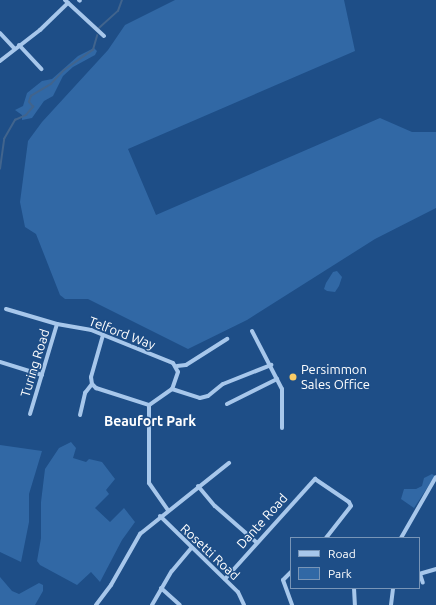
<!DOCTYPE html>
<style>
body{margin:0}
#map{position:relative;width:436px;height:605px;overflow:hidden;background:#1e4e87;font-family:Ubuntu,sans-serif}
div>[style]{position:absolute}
.green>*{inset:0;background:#3168a5}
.stream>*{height:1.5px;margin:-0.75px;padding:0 0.75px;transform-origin:0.75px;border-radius:0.75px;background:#41648d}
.minor>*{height:4px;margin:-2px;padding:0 2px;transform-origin:2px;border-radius:2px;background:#a7c7eb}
.dots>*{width:11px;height:11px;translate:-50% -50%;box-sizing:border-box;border:2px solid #1e4e87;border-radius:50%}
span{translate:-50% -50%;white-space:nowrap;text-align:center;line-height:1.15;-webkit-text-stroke:3px #1e4e87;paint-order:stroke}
.street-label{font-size:13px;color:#fff}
.poi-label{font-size:13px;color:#fff}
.left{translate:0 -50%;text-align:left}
.neighbourhood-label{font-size:14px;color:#fff;font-weight:700}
.legend{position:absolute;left:290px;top:537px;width:130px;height:52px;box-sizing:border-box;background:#1e4e87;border:1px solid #7895b7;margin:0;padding:5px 7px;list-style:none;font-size:12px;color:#fff}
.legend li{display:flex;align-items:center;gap:8px;height:20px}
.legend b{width:20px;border:1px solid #7895b7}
</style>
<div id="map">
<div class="green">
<i style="clip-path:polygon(175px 0,344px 0,355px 51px,128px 149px,156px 215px,380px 118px,412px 132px,436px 132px,436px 208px,375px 239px,247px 320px,188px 349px,88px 299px,65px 299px,60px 295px,36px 234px,25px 227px,20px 202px,28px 141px,42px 122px,108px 50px,125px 25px)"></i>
<i style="clip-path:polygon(94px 48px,97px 51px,95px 55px,73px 67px,63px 76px,53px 96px,44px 101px,32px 118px,22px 120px,22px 115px,15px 110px,23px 106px,27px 93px,42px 81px,52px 79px,78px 56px)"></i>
<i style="clip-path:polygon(337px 271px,342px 277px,339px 286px,335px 292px,327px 291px,324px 289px,326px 283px,333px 272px)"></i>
<i style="clip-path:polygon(71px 442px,76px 448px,73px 458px,86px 462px,89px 459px,102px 462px,115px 479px,106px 490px,109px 494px,95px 508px,110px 522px,124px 508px,135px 522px,122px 540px,100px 582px,91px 572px,77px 585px,40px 565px,37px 561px,41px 538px,41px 502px,45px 469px,59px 448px)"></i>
<i style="clip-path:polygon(0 445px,42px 451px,29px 494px,29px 522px,21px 562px,0 552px)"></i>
<i style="clip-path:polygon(432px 474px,435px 476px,414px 508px,401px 499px,404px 489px,416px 489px,422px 486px,424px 478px)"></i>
<i style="clip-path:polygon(0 577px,12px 591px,19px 594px,39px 583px,43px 585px,43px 591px,35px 605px,0 605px)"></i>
</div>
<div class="stream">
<i style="left:99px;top:28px;width:25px;rotate:-42deg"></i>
<i style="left:118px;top:11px;width:12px;rotate:-70deg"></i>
<i style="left:0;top:169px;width:30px;rotate:-82deg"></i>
<i style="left:4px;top:139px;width:22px;rotate:-60deg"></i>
<i style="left:15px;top:120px;width:12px;rotate:-24deg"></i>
<i style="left:26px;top:115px;width:11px;rotate:-49deg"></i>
<i style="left:33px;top:107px;width:6px;rotate:-129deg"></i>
<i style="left:29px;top:102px;width:6px;rotate:-72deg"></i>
<i style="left:31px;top:96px;width:23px;rotate:-31deg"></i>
<i style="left:51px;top:84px;width:19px;rotate:-47deg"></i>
<i style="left:64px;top:70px;width:35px;rotate:-35deg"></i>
<i style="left:93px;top:50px;width:15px;rotate:-74deg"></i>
</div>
<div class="minor">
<i style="left:65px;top:0;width:53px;rotate:42.7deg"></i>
<i style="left:79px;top:0;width:1px;rotate:45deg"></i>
<i style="left:0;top:33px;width:21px;rotate:47deg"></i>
<i style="left:19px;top:45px;width:33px;rotate:47deg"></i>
<i style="left:0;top:61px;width:51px;rotate:-37.8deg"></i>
<i style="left:40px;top:30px;width:39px;rotate:-44deg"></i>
<i style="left:6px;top:309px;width:53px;rotate:16.4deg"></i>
<i style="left:57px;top:324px;width:35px;rotate:10deg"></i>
<i style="left:91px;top:330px;width:88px;rotate:21.9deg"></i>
<i style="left:173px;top:363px;width:10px;rotate:61deg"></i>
<i style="left:178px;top:372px;width:18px;rotate:109deg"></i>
<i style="left:172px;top:389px;width:28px;rotate:145deg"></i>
<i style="left:252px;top:331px;width:65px;rotate:62.7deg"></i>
<i style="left:282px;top:389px;width:39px;rotate:90deg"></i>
<i style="left:103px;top:335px;width:44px;rotate:105.9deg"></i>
<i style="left:91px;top:377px;width:7px;rotate:82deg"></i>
<i style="left:92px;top:384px;width:6px;rotate:45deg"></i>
<i style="left:96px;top:388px;width:56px;rotate:17.8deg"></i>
<i style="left:0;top:362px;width:44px;rotate:17.2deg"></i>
<i style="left:177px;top:366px;width:9px;rotate:-6deg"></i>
<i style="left:186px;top:365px;width:49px;rotate:-32.4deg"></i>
<i style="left:172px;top:389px;width:29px;rotate:18deg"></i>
<i style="left:200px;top:398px;width:8px;rotate:-14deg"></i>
<i style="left:208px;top:396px;width:19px;rotate:-39deg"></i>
<i style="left:223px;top:384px;width:52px;rotate:-21.6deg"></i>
<i style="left:227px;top:404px;width:56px;rotate:-26.6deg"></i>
<i style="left:149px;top:405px;width:78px;rotate:90deg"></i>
<i style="left:149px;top:483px;width:33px;rotate:55deg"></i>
<i style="left:30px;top:414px;width:94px;rotate:-73.3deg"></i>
<i style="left:80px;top:415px;width:23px;rotate:-77deg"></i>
<i style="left:85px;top:393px;width:11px;rotate:-52deg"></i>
<i style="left:198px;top:486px;width:26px;rotate:50deg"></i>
<i style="left:215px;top:506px;width:55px;rotate:41.3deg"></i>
<i style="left:160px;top:516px;width:109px;rotate:44.3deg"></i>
<i style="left:238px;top:592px;width:14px;rotate:65deg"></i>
<i style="left:401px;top:538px;width:70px;rotate:-60.2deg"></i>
<i style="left:291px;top:572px;width:11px;rotate:135deg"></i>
<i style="left:283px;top:580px;width:27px;rotate:70deg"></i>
<i style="left:419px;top:574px;width:18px;rotate:-16deg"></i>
<i style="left:420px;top:574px;width:9px;rotate:72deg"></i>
<i style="left:225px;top:579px;width:135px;rotate:-48deg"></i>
<i style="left:315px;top:479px;width:41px;rotate:34.1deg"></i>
<i style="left:349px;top:502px;width:4px;rotate:63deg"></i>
<i style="left:351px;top:506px;width:41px;rotate:128deg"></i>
<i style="left:161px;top:588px;width:25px;rotate:42deg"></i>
<i style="left:354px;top:588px;width:17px;rotate:87deg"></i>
<i style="left:96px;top:605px;width:25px;rotate:-53deg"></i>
<i style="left:111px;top:585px;width:59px;rotate:-60.4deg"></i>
<i style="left:140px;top:534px;width:114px;rotate:-38.6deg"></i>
<i style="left:152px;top:605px;width:39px;rotate:-60deg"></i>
<i style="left:172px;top:571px;width:30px;rotate:-50deg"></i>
<i style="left:391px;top:605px;width:17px;rotate:-83deg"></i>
</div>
<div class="dots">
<i style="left:293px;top:377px;background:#facc66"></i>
</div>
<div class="street-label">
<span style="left:122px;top:333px;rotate:21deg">Telford Way</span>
<span style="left:35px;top:363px;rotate:-73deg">Turing Road</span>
<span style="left:262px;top:521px;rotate:-48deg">Dante Road</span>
<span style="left:210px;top:552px;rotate:43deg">Rosetti Road</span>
</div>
<div class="poi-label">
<span class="left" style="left:301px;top:377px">Persimmon<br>Sales Office</span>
</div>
<div class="neighbourhood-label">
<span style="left:150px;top:421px">Beaufort Park</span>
</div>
<ul class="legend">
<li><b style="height:5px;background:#a7c7eb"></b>Road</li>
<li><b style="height:11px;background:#3168a5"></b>Park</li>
</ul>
</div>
